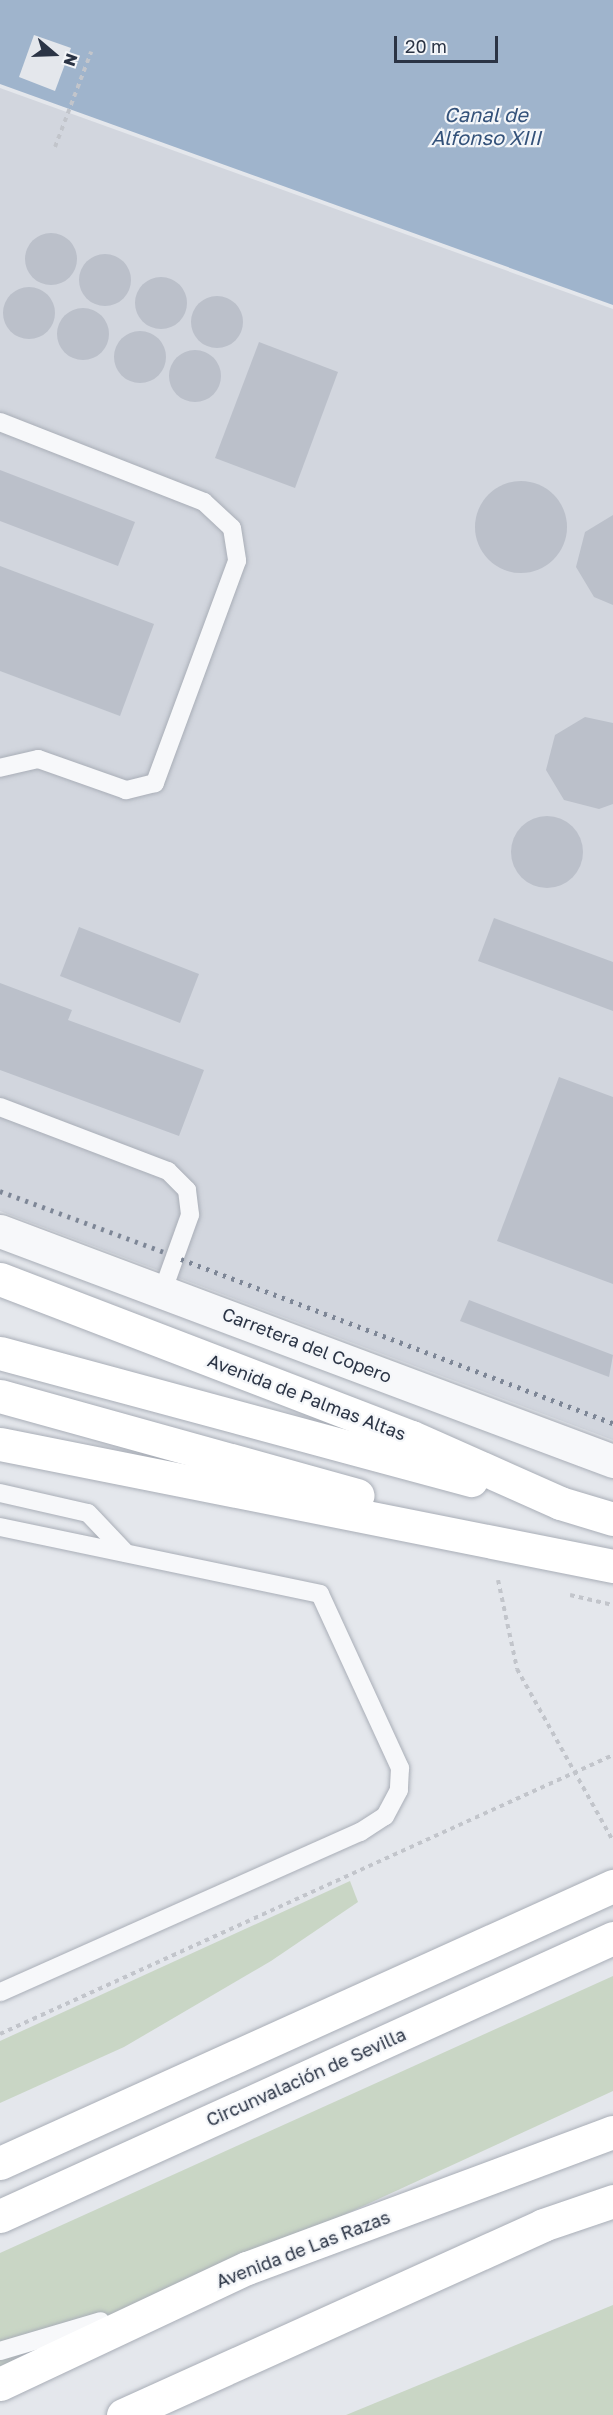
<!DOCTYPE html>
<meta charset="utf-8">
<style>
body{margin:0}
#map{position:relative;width:613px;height:2415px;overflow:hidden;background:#e4e7ec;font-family:"Golos Text",sans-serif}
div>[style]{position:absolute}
.built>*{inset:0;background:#d2d6de}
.green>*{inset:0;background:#c9d6c5}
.water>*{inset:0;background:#9fb4cc}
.pier>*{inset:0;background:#e4e7ec}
.building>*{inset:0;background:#bbc0ca}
.round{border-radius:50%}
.path>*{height:4px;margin-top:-2px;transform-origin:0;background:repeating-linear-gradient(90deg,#c2c5cb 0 4.5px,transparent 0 9px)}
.roads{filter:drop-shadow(0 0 2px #a9aeb7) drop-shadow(0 0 2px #a9aeb7)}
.lane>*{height:18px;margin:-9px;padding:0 9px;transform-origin:9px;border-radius:9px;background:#f7f8fa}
.street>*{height:33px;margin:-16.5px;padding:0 16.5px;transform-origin:16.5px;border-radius:16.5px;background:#f7f8fa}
.secondary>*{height:33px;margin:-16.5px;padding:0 16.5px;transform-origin:16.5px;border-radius:16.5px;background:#fff}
.highway>*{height:33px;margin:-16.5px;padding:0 16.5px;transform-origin:16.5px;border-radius:16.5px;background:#fff}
.rail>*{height:4.5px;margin-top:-2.25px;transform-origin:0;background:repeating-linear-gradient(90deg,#7d8696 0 3px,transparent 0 9px)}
span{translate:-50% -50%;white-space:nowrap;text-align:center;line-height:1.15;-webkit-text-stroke:4.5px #f4f6f9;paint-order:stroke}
.street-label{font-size:18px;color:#2b3445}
.water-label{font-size:20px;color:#34527a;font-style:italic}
.north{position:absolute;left:24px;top:24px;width:60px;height:60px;-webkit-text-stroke:4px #f4f6f9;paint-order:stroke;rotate:109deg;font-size:16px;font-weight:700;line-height:24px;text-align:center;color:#2b3445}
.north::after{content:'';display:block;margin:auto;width:21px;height:27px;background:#2b3445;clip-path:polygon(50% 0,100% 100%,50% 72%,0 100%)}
.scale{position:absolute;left:394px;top:36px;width:104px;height:27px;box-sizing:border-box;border:3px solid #2b3445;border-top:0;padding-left:8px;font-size:18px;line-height:21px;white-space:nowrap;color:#2b3445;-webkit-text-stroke:4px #f4f6f9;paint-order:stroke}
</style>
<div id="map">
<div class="built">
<i style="clip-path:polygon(0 88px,613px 309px,613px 1440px,0 1211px)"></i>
</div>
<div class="green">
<i style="clip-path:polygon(350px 1881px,358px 1902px,271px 1961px,124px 2047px,0 2103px,0 2041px)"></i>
<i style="clip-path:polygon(613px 1976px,613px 2091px,0 2373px,0 2253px)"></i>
<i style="clip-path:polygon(613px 2305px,613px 2415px,346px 2415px)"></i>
</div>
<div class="water">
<i style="clip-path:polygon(0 0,613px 0,613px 305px,0 84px)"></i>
</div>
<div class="pier">
<i style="clip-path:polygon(34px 35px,71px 48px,55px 91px,19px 77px)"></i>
</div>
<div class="building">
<i class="round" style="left:25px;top:233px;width:52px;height:52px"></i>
<i class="round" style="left:79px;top:254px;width:52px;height:52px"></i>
<i class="round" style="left:135px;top:277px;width:52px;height:52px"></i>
<i class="round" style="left:3px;top:287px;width:52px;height:52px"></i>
<i class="round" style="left:191px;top:296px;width:52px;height:52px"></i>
<i class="round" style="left:57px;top:308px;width:52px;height:52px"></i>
<i class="round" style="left:114px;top:331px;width:52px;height:52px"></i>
<i style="clip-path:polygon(259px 342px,338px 372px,295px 488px,215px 458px)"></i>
<i class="round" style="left:169px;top:350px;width:52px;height:52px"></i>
<i style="clip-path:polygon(0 470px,135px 522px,118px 566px,0 521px)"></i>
<i class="round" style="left:475px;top:481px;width:92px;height:92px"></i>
<i style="clip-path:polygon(613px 515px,613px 605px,594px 597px,576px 567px,585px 532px)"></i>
<i style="clip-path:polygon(0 566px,154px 624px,120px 716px,0 671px)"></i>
<i style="clip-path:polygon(585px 717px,613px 723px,613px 804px,599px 809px,564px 800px,546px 770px,555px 735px)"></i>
<i class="round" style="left:511px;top:816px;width:72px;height:72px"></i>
<i style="clip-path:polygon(494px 918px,613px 962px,613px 1011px,478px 961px)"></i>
<i style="clip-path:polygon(79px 927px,199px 974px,180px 1023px,60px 976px)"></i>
<i style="clip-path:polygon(0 983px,72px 1010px,68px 1020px,204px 1070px,179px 1136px,0 1070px)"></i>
<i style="clip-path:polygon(559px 1077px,613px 1097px,613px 1284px,497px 1241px)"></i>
<i style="clip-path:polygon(469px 1300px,613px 1355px,609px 1377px,460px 1321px)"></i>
</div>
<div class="path">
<i style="left:55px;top:147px;width:102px;rotate:-69.2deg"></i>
<i style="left:498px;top:1580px;width:91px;rotate:77.9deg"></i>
<i style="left:517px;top:1669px;width:197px;rotate:60.8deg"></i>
<i style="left:570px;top:1595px;width:44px;rotate:13.1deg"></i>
<i style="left:0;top:2034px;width:674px;rotate:-24.47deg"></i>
</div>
<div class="roads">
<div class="lane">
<i style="left:0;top:422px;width:219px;rotate:21.4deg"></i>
<i style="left:204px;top:502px;width:38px;rotate:43deg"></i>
<i style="left:232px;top:528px;width:33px;rotate:81deg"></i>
<i style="left:237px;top:561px;width:237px;rotate:110.3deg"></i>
<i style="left:155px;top:783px;width:30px;rotate:166deg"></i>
<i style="left:126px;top:790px;width:93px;rotate:-160.6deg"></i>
<i style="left:38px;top:759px;width:39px;rotate:167deg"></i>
<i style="left:0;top:1107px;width:180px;rotate:20.9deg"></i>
<i style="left:168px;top:1171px;width:27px;rotate:45deg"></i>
<i style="left:187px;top:1190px;width:25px;rotate:83deg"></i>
<i style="left:190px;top:1215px;width:80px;rotate:109.8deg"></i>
<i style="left:0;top:1493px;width:90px;rotate:12.8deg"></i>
<i style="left:88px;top:1513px;width:55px;rotate:46.5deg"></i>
<i style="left:0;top:1527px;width:327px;rotate:11.8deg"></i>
<i style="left:320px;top:1594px;width:192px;rotate:65.3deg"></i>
<i style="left:400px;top:1768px;width:22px;rotate:93deg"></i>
<i style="left:399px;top:1790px;width:30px;rotate:118deg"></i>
<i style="left:385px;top:1816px;width:30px;rotate:147deg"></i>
<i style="left:360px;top:1832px;width:394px;rotate:156deg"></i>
<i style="left:0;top:2351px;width:105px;rotate:-16.5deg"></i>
</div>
<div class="street">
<i style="left:0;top:1231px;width:655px;rotate:20.57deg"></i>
</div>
<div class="secondary">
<i style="left:0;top:1279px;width:441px;rotate:21deg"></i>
<i style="left:412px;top:1437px;width:162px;rotate:24deg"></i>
<i style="left:560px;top:1503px;width:55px;rotate:16.8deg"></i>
<i style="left:0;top:1353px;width:488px;rotate:15.1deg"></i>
<i style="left:0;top:1396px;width:371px;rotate:15.5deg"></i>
<i style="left:0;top:1444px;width:625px;rotate:11.26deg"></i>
<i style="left:0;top:2384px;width:273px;rotate:-25.2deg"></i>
<i style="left:247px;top:2268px;width:390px;rotate:-20.4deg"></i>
<i style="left:123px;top:2415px;width:461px;rotate:-24.3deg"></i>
<i style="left:543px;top:2225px;width:74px;rotate:-18.9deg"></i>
</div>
<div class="highway">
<i style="left:0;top:2163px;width:673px;rotate:-24.32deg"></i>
<i style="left:0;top:2216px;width:673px;rotate:-24.39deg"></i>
</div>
</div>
<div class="rail">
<i style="left:0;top:1191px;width:178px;rotate:20.4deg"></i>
<i style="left:181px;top:1259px;width:462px;rotate:20.8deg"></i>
</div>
<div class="street-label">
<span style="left:307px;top:1345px;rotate:21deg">Carretera del Copero</span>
<span style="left:307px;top:1397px;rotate:21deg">Avenida de Palmas Altas</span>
<span style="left:306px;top:2077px;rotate:-24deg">Circunvalación de Sevilla</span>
<span style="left:303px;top:2249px;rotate:-21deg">Avenida de Las Razas</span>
</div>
<div class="water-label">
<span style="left:486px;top:126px">Canal de<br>Alfonso XIII</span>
</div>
<div class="north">N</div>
<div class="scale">20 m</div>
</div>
